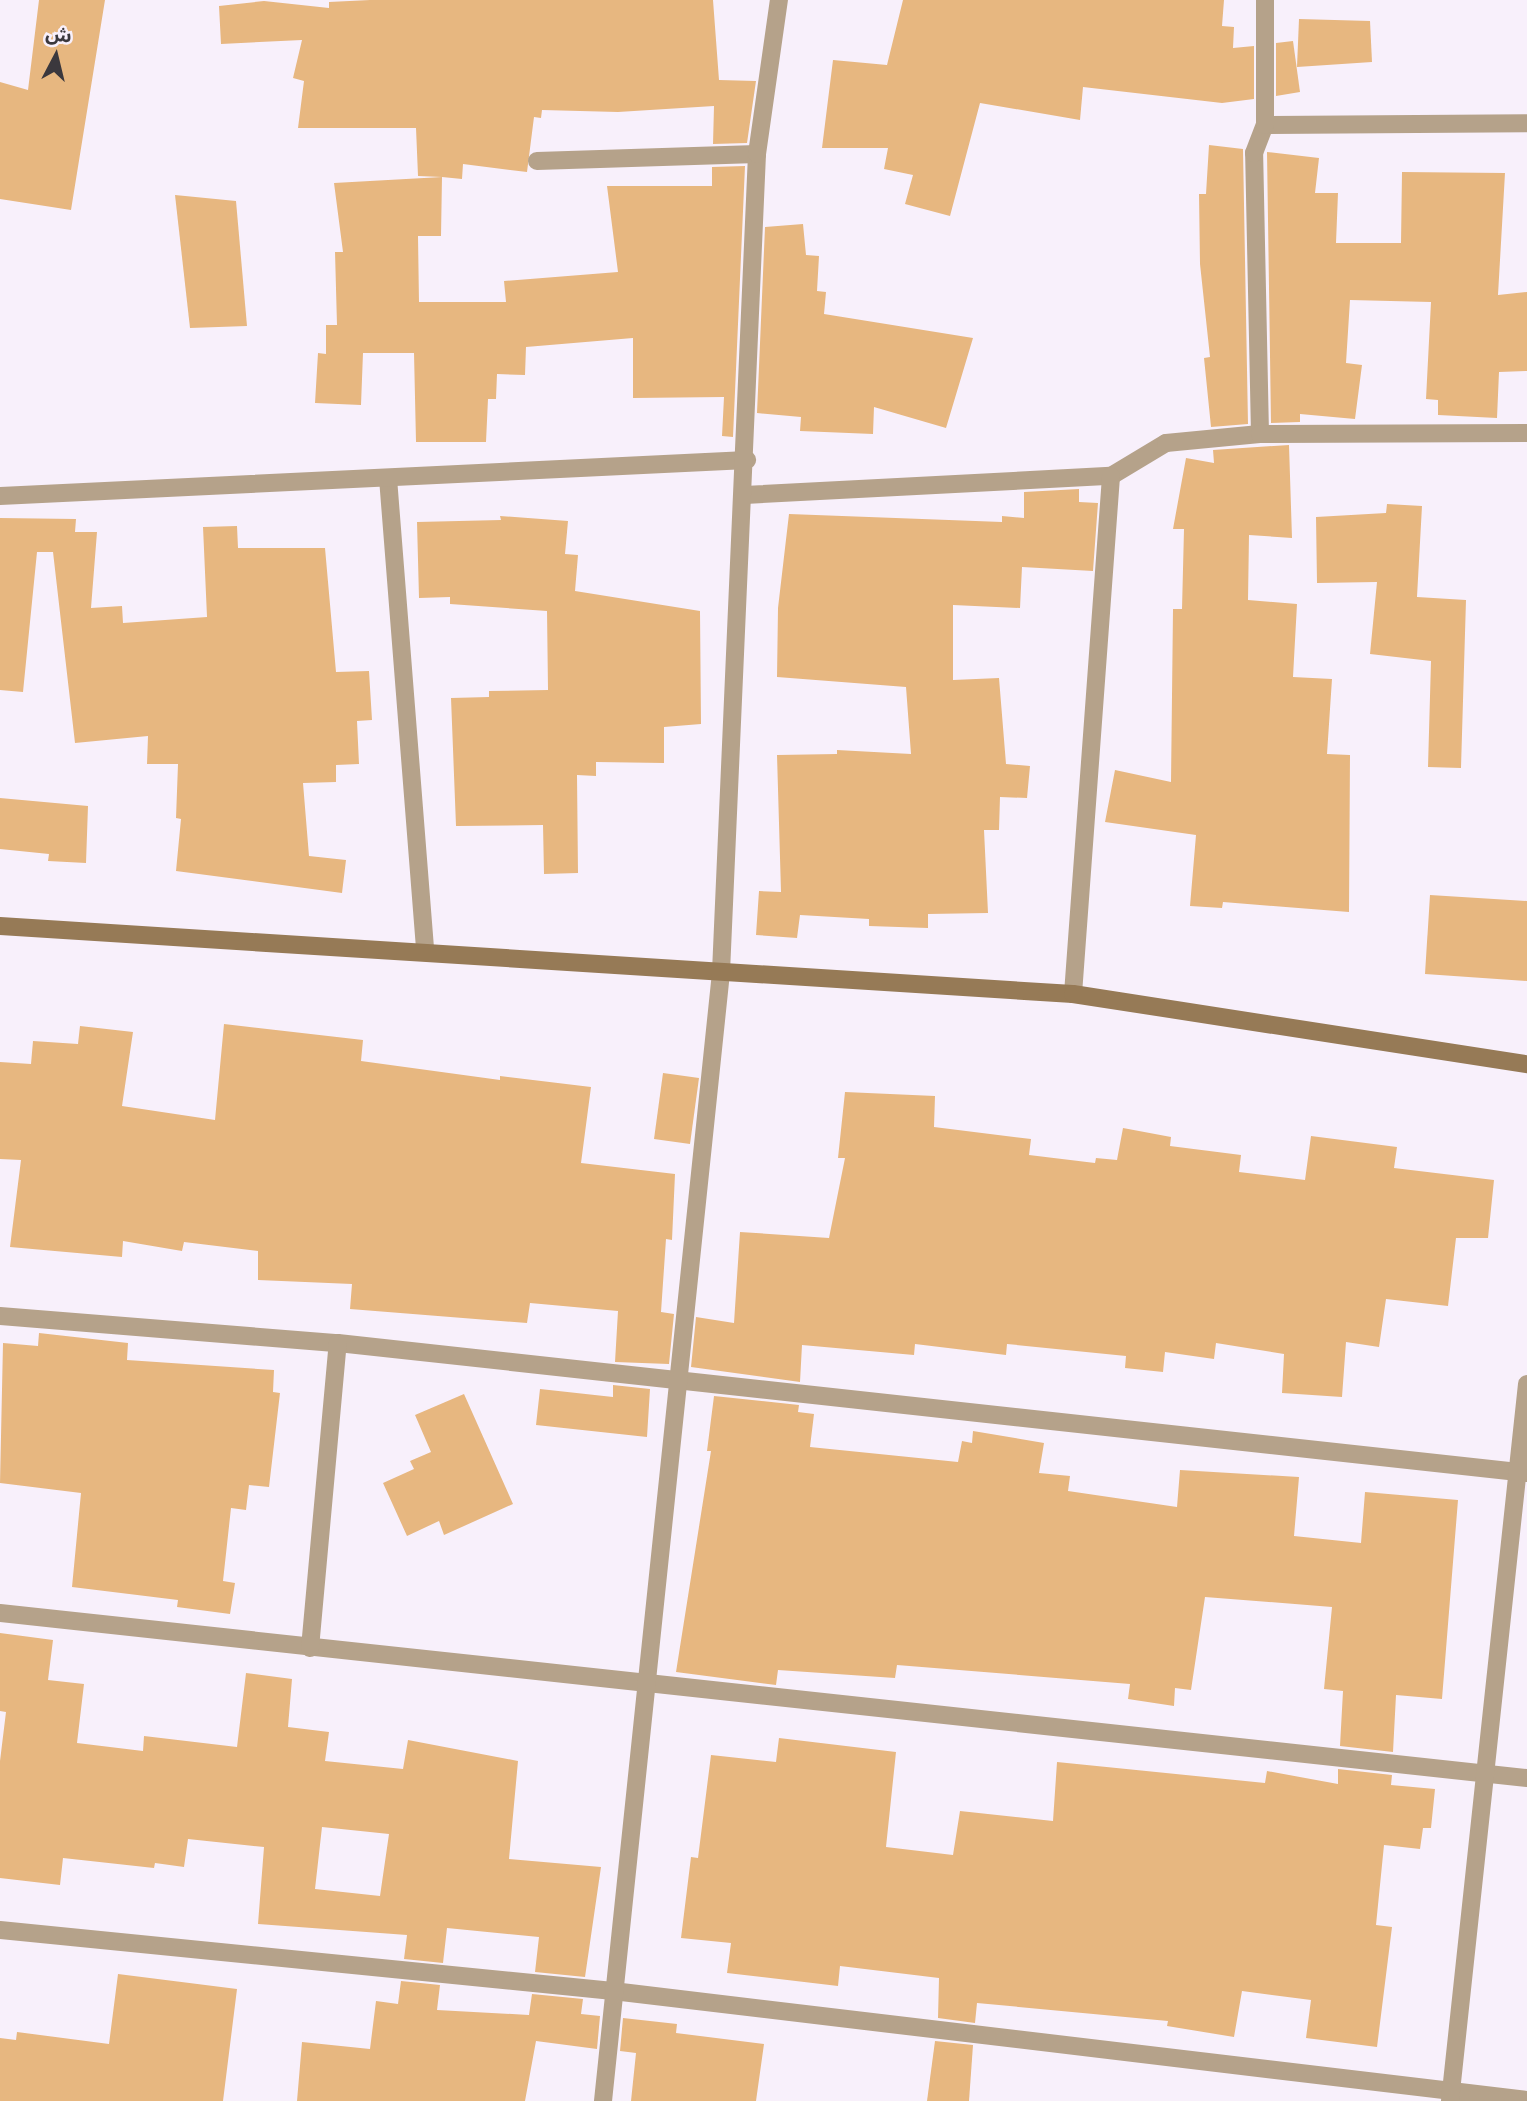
<!DOCTYPE html>
<meta charset="utf-8">
<style>
body{margin:0}
#map{position:relative;width:1527px;height:2101px;overflow:hidden;background:#f8f0fb;font-family:"Space Grotesk","Noto Sans Arabic",sans-serif}
div>[style]{position:absolute}
.building>*{inset:0;background:#e7b780}
.street>*{height:18px;margin:-9px;padding:0 9px;transform-origin:9px;border-radius:9px;background:#b5a28a}
.secondary>*{height:18px;margin:-9px;padding:0 9px;transform-origin:9px;border-radius:9px;background:#967a56}
span{translate:-50% -50%;white-space:nowrap;text-align:center;line-height:1.15;-webkit-text-stroke:7px #f8f0fb;paint-order:stroke}
.north{position:absolute;left:21px;top:21px;width:70px;height:70px;-webkit-text-stroke:5px #f8f0fb;paint-order:stroke;rotate:7deg;font-size:19px;font-weight:700;line-height:28px;text-align:center;color:#3b383d}
.north::after{content:'';display:block;margin:auto;width:24px;height:32px;background:#3b383d;clip-path:polygon(50% 0,100% 100%,50% 72%,0 100%)}
</style>
<div id="map">
<div class="building">
<i style="clip-path:polygon(39px 0,105px 0,71px 210px,0 199px,0 82px,28px 90px)"></i>
<i style="clip-path:polygon(370px 0,713px 0,719px 80px,756px 81px,747px 143px,713px 144px,714px 106px,618px 112px,542px 110px,541px 118px,534px 117px,527px 172px,463px 164px,462px 179px,442px 177px,441px 236px,418px 236px,419px 302px,506px 302px,504px 281px,618px 272px,607px 186px,712px 186px,712px 167px,745px 166px,733px 437px,722px 436px,724px 397px,633px 398px,633px 338px,526px 347px,525px 375px,497px 374px,496px 399px,488px 399px,486px 442px,416px 442px,414px 353px,363px 353px,361px 405px,315px 403px,318px 353px,326px 354px,326px 325px,337px 325px,335px 252px,343px 252px,334px 183px,442px 177px,418px 176px,416px 128px,298px 128px,304px 81px,293px 78px,302px 40px,221px 44px,219px 6px,264px 1px,329px 8px,329px 2px)"></i>
<i style="clip-path:polygon(903px 0,1224px 0,1222px 26px,1234px 27px,1233px 48px,1254px 46px,1254px 99px,1222px 103px,1083px 87px,1080px 120px,980px 103px,950px 216px,905px 204px,913px 175px,884px 169px,888px 148px,822px 148px,833px 60px,887px 65px)"></i>
<i style="clip-path:polygon(1299px 19px,1370px 21px,1372px 62px,1297px 67px)"></i>
<i style="clip-path:polygon(1293px 41px,1300px 92px,1276px 96px,1276px 43px)"></i>
<i style="clip-path:polygon(1209px 145px,1243px 149px,1248px 424px,1211px 427px,1204px 358px,1210px 357px,1200px 264px,1199px 194px,1206px 194px)"></i>
<i style="clip-path:polygon(1267px 152px,1319px 158px,1315px 193px,1338px 193px,1336px 243px,1401px 243px,1402px 172px,1505px 173px,1498px 295px,1527px 292px,1527px 371px,1499px 372px,1497px 418px,1438px 415px,1438px 400px,1426px 399px,1431px 302px,1350px 300px,1346px 363px,1362px 365px,1355px 419px,1300px 414px,1300px 422px,1271px 423px)"></i>
<i style="clip-path:polygon(175px 195px,236px 201px,247px 326px,190px 328px)"></i>
<i style="clip-path:polygon(803px 224px,806px 255px,819px 256px,817px 291px,826px 292px,824px 314px,973px 338px,946px 428px,874px 407px,873px 434px,800px 431px,801px 417px,757px 413px,765px 227px)"></i>
<i style="clip-path:polygon(1289px 445px,1292px 538px,1249px 535px,1248px 600px,1297px 604px,1293px 677px,1332px 679px,1327px 754px,1350px 755px,1349px 912px,1223px 902px,1222px 908px,1190px 906px,1196px 835px,1105px 822px,1115px 770px,1171px 782px,1173px 609px,1182px 609px,1184px 529px,1173px 529px,1186px 458px,1214px 463px,1213px 450px)"></i>
<i style="clip-path:polygon(1079px 489px,1079px 502px,1098px 503px,1093px 571px,1022px 567px,1020px 608px,953px 605px,953px 680px,999px 678px,1006px 764px,1030px 766px,1027px 798px,1000px 797px,999px 830px,984px 830px,988px 913px,928px 914px,928px 928px,869px 926px,869px 919px,800px 915px,797px 938px,756px 935px,759px 891px,781px 892px,777px 755px,837px 754px,837px 750px,911px 754px,906px 687px,777px 677px,778px 608px,789px 514px,1002px 522px,1002px 516px,1024px 518px,1024px 492px)"></i>
<i style="clip-path:polygon(1387px 504px,1422px 506px,1417px 597px,1466px 600px,1461px 768px,1428px 767px,1431px 661px,1370px 654px,1377px 582px,1317px 583px,1316px 517px,1386px 513px)"></i>
<i style="clip-path:polygon(500px 516px,568px 521px,565px 554px,578px 555px,575px 591px,700px 611px,701px 724px,664px 727px,664px 763px,596px 762px,596px 776px,577px 775px,578px 873px,544px 874px,543px 825px,456px 826px,451px 698px,489px 697px,489px 691px,548px 690px,547px 611px,450px 604px,450px 597px,419px 598px,417px 522px,501px 520px)"></i>
<i style="clip-path:polygon(0 518px,76px 519px,75px 532px,97px 532px,91px 608px,122px 606px,123px 623px,207px 617px,203px 527px,237px 526px,238px 548px,325px 548px,336px 672px,369px 671px,372px 720px,357px 721px,359px 764px,336px 765px,336px 782px,303px 783px,309px 856px,346px 860px,342px 893px,176px 871px,181px 819px,176px 818px,178px 764px,147px 764px,148px 736px,75px 743px,53px 552px,37px 552px,23px 692px,0 690px)"></i>
<i style="clip-path:polygon(0 798px,88px 806px,86px 863px,48px 861px,49px 854px,0 849px)"></i>
<i style="clip-path:polygon(1430px 895px,1527px 901px,1527px 981px,1425px 974px)"></i>
<i style="clip-path:polygon(224px 1024px,363px 1040px,361px 1061px,500px 1080px,500px 1076px,591px 1087px,581px 1163px,675px 1174px,672px 1240px,666px 1239px,661px 1312px,674px 1314px,669px 1364px,615px 1362px,618px 1311px,530px 1303px,527px 1323px,350px 1309px,352px 1284px,258px 1280px,258px 1251px,184px 1242px,182px 1251px,123px 1241px,122px 1257px,10px 1247px,21px 1160px,0 1159px,0 1062px,31px 1064px,33px 1041px,78px 1044px,80px 1026px,133px 1032px,122px 1106px,215px 1120px)"></i>
<i style="clip-path:polygon(663px 1073px,699px 1078px,690px 1144px,654px 1139px)"></i>
<i style="clip-path:polygon(845px 1092px,935px 1096px,934px 1127px,1031px 1139px,1029px 1155px,1095px 1163px,1096px 1158px,1117px 1160px,1123px 1128px,1171px 1137px,1170px 1146px,1241px 1155px,1239px 1172px,1305px 1180px,1311px 1136px,1397px 1147px,1394px 1168px,1494px 1180px,1488px 1238px,1456px 1238px,1448px 1306px,1386px 1299px,1379px 1347px,1346px 1342px,1342px 1397px,1282px 1393px,1284px 1354px,1216px 1343px,1214px 1359px,1165px 1352px,1163px 1372px,1125px 1368px,1126px 1356px,1007px 1344px,1006px 1355px,915px 1344px,914px 1355px,802px 1345px,800px 1382px,691px 1367px,696px 1317px,734px 1323px,740px 1232px,829px 1238px,845px 1158px,838px 1158px)"></i>
<i style="clip-path:polygon(39px 1333px,128px 1343px,127px 1360px,274px 1370px,273px 1392px,280px 1393px,269px 1487px,249px 1485px,246px 1510px,231px 1508px,223px 1581px,235px 1583px,230px 1614px,177px 1607px,178px 1600px,72px 1587px,81px 1493px,0 1483px,3px 1343px,38px 1346px)"></i>
<i style="clip-path:polygon(613px 1385px,650px 1389px,647px 1437px,536px 1425px,540px 1389px,613px 1397px)"></i>
<i style="clip-path:polygon(464px 1394px,513px 1504px,444px 1535px,439px 1521px,407px 1536px,383px 1483px,414px 1469px,410px 1461px,431px 1452px,415px 1415px)"></i>
<i style="clip-path:polygon(714px 1396px,799px 1405px,798px 1412px,814px 1414px,810px 1447px,958px 1462px,962px 1441px,972px 1443px,973px 1431px,1044px 1443px,1039px 1473px,1070px 1476px,1068px 1491px,1177px 1507px,1180px 1470px,1299px 1477px,1294px 1536px,1361px 1543px,1365px 1492px,1458px 1500px,1442px 1699px,1396px 1695px,1393px 1752px,1340px 1746px,1343px 1691px,1324px 1689px,1332px 1607px,1205px 1597px,1191px 1690px,1175px 1688px,1174px 1706px,1128px 1699px,1130px 1684px,897px 1665px,895px 1678px,778px 1670px,776px 1685px,676px 1672px,711px 1451px,707px 1451px)"></i>
<i style="clip-path:polygon(evenodd,0 1633px,53px 1640px,48px 1680px,84px 1684px,77px 1743px,143px 1751px,144px 1736px,237px 1747px,246px 1673px,292px 1679px,288px 1727px,329px 1732px,325px 1761px,403px 1769px,408px 1740px,518px 1761px,509px 1859px,601px 1867px,585px 1977px,535px 1972px,539px 1937px,447px 1928px,443px 1963px,404px 1959px,407px 1935px,258px 1924px,264px 1847px,188px 1839px,184px 1867px,155px 1863px,154px 1868px,63px 1858px,60px 1885px,0 1878px,0 1761px,6px 1712px,0 1711px,0 1633px,322px 1827px,389px 1834px,380px 1896px,315px 1889px,322px 1827px)"></i>
<i style="clip-path:polygon(779px 1738px,896px 1752px,886px 1847px,953px 1855px,960px 1811px,1053px 1821px,1057px 1762px,1265px 1783px,1267px 1771px,1338px 1784px,1338px 1769px,1392px 1775px,1391px 1785px,1435px 1789px,1431px 1828px,1423px 1828px,1420px 1849px,1384px 1845px,1376px 1925px,1392px 1927px,1377px 2047px,1306px 2038px,1311px 2000px,1242px 1991px,1234px 2037px,1167px 2026px,1168px 2021px,977px 2003px,975px 2023px,938px 2018px,939px 1978px,840px 1966px,838px 1986px,727px 1973px,731px 1943px,681px 1938px,691px 1857px,698px 1858px,711px 1755px,776px 1762px)"></i>
<i style="clip-path:polygon(118px 1974px,237px 1989px,223px 2101px,0 2101px,0 2038px,16px 2040px,17px 2032px,109px 2044px)"></i>
<i style="clip-path:polygon(401px 1981px,440px 1985px,437px 2010px,529px 2015px,532px 1994px,583px 1999px,581px 2014px,600px 2016px,597px 2049px,536px 2041px,525px 2101px,297px 2101px,302px 2042px,370px 2049px,376px 2001px,398px 2004px)"></i>
<i style="clip-path:polygon(623px 2018px,677px 2024px,676px 2033px,764px 2044px,756px 2101px,631px 2101px,636px 2053px,620px 2051px)"></i>
<i style="clip-path:polygon(935px 2041px,973px 2045px,969px 2101px,927px 2101px)"></i>
</div>
<div class="street">
<i style="left:1265px;top:125px;width:262px;rotate:-0.4deg"></i>
<i style="left:537px;top:161px;width:220px;rotate:-1.8deg"></i>
<i style="left:1260px;top:434px;width:281px;rotate:-91.2deg"></i>
<i style="left:1254px;top:153px;width:30px;rotate:-69deg"></i>
<i style="left:1265px;top:125px;width:125px;rotate:-90deg"></i>
<i style="left:388px;top:478px;width:473px;rotate:85.5deg"></i>
<i style="left:745px;top:495px;width:366px;rotate:-3deg"></i>
<i style="left:1111px;top:476px;width:64px;rotate:-31deg"></i>
<i style="left:1166px;top:443px;width:94px;rotate:-5.5deg"></i>
<i style="left:1260px;top:434px;width:267px;rotate:-0.2deg"></i>
<i style="left:0;top:496px;width:748px;rotate:-2.76deg"></i>
<i style="left:1073px;top:994px;width:519px;rotate:-85.8deg"></i>
<i style="left:0;top:1316px;width:339px;rotate:4.6deg"></i>
<i style="left:338px;top:1343px;width:1196px;rotate:6.24deg"></i>
<i style="left:0;top:1613px;width:1536px;rotate:6.17deg"></i>
<i style="left:310px;top:1648px;width:306px;rotate:-84.8deg"></i>
<i style="left:0;top:1930px;width:616px;rotate:5.68deg"></i>
<i style="left:613px;top:1991px;width:920px;rotate:6.8deg"></i>
<i style="left:603px;top:2101px;width:1135px;rotate:-84.03deg"></i>
<i style="left:721px;top:972px;width:819px;rotate:-87.48deg"></i>
<i style="left:757px;top:154px;width:156px;rotate:-81.9deg"></i>
<i style="left:1450px;top:2101px;width:721px;rotate:-83.87deg"></i>
</div>
<div class="secondary">
<i style="left:0;top:926px;width:1075px;rotate:3.63deg"></i>
<i style="left:1073px;top:994px;width:459px;rotate:8.8deg"></i>
</div>
<div class="north">ش</div>
</div>
